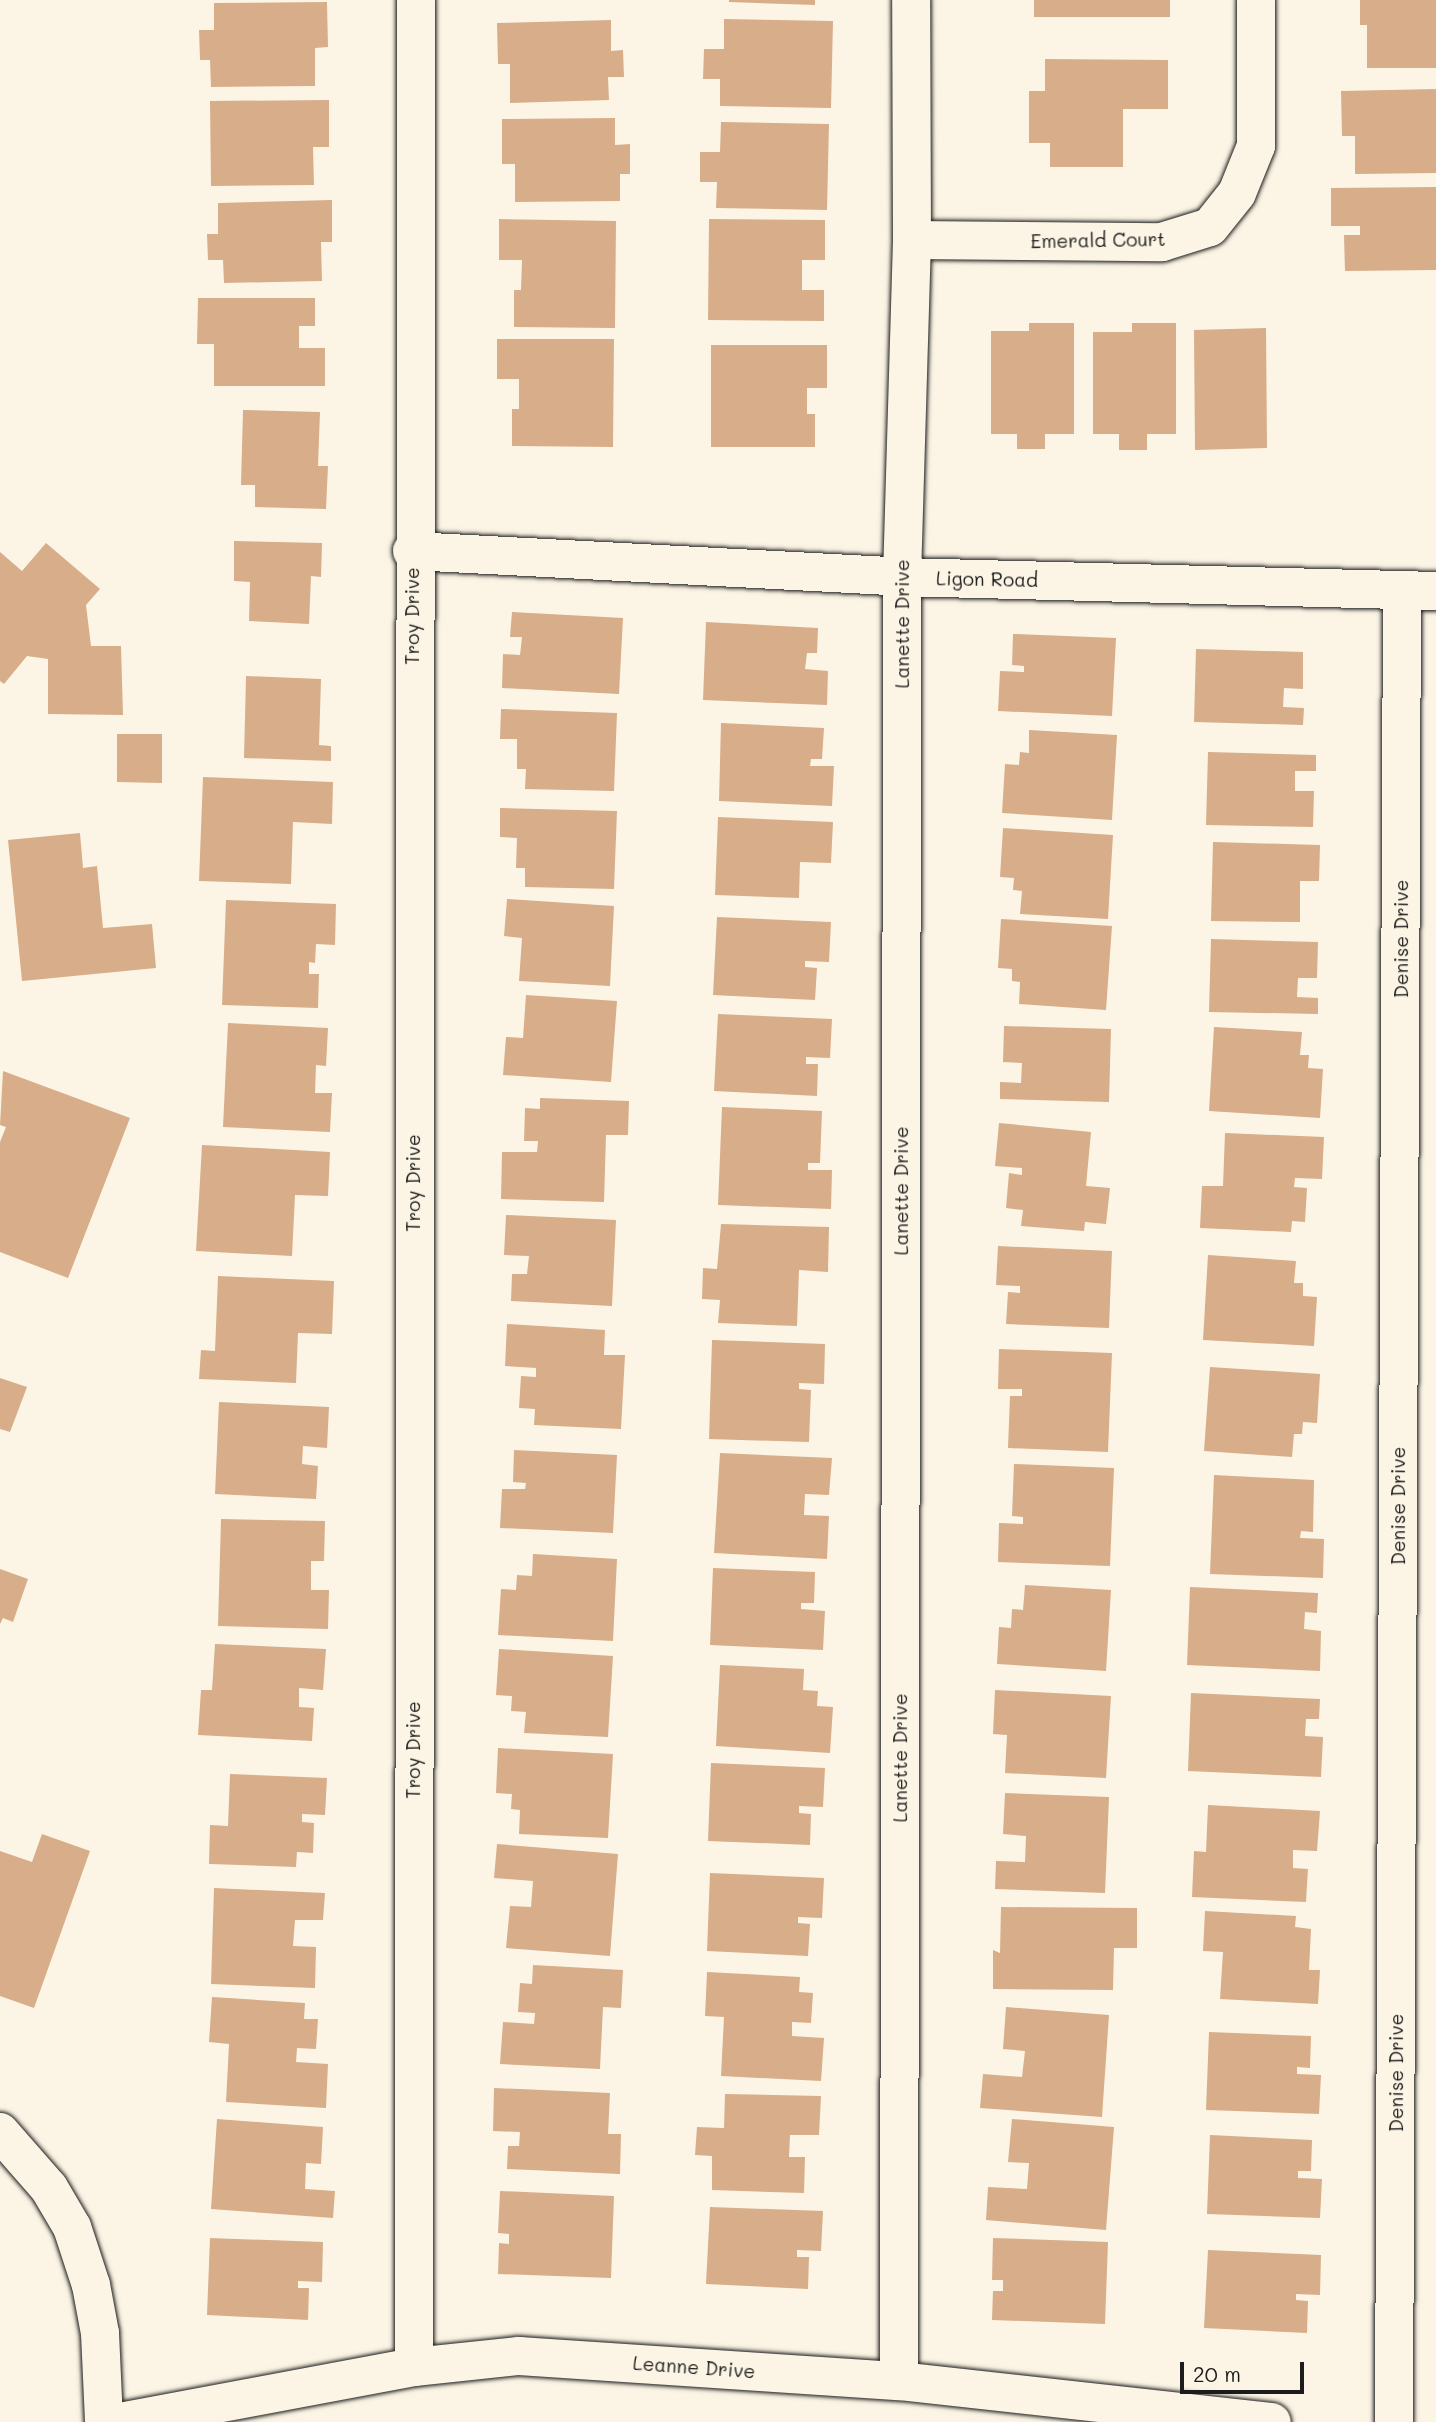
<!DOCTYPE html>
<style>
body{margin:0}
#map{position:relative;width:1436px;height:2422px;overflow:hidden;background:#fcf5e5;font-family:Mali,sans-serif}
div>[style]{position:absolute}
.building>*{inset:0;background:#d8ad89}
.roads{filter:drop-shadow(0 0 2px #1c1c1c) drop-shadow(0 0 2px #1c1c1c)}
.minor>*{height:38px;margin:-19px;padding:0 19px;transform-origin:19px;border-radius:19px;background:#fcf5e5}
span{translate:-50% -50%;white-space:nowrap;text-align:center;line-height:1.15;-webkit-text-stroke:6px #fcf5e5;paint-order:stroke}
.street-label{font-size:19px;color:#1c1c1c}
.scale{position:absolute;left:1180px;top:2362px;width:124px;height:32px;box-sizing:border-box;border:4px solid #1c1c1c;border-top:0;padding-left:9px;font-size:21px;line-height:24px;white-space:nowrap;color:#1c1c1c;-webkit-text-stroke:5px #fcf5e5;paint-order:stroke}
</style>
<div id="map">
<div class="building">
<i style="clip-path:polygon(729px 0,815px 0,815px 5px,729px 2px)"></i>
<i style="clip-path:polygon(1034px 0,1170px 0,1170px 17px,1034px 17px)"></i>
<i style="clip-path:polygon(1360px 0,1436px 0,1436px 68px,1367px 68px,1367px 25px,1360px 25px)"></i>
<i style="clip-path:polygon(327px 2px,328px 47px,315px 48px,315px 86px,211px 87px,210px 60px,200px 60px,199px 30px,214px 30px,214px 3px)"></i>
<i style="clip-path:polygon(724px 19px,833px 21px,831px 108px,720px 106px,720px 79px,703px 79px,704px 49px,724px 49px)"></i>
<i style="clip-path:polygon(611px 20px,611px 51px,623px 50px,624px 77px,608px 77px,609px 100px,510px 103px,510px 64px,498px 64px,497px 23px)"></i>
<i style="clip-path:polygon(1045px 59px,1168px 60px,1168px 109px,1123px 109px,1123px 167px,1050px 167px,1050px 143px,1029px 143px,1029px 91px,1045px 91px)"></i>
<i style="clip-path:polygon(1436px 89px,1436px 173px,1355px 174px,1355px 136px,1342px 136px,1341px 91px)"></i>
<i style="clip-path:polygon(329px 100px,329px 147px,313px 147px,314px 185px,211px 186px,210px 101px)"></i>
<i style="clip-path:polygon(615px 118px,615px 145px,630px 144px,630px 174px,620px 174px,620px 201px,515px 202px,515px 164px,502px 164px,502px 119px)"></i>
<i style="clip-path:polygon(721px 122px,829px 124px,827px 210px,716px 208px,717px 182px,700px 182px,700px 152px,720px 152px)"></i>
<i style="clip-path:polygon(1436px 187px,1436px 270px,1345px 271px,1344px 235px,1360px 235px,1360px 226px,1331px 226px,1331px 188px)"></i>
<i style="clip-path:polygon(332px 200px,332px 242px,321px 242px,322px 281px,224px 283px,223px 260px,208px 260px,207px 234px,218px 234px,218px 203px)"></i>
<i style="clip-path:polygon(499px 219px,616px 221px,615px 328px,514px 327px,514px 290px,521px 290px,522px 260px,499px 260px)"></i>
<i style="clip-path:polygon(709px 219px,825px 220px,825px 260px,802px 260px,802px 290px,824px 290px,824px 321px,708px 320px)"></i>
<i style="clip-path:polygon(198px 298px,315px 298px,315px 326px,299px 326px,299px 348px,325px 348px,325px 386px,214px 386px,214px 344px,197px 344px)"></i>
<i style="clip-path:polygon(1029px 323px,1074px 323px,1074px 434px,1045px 434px,1045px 449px,1017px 449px,1017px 434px,991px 434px,991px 331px,1029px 331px)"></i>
<i style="clip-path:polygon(1132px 323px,1176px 323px,1176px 434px,1147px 434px,1147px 450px,1119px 450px,1119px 434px,1093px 434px,1093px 332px,1132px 332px)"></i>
<i style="clip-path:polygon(1266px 328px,1267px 448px,1195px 450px,1194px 330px)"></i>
<i style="clip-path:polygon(497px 339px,614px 339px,613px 447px,512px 446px,512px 409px,519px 409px,519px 379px,497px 379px)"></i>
<i style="clip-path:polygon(711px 345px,827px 345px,827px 388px,807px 388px,807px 414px,815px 414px,815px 447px,711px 447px)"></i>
<i style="clip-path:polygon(243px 410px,320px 412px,318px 466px,328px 466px,326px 509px,255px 507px,255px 485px,241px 485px)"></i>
<i style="clip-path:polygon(234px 541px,322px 543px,321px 577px,311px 576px,309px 624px,249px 621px,250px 582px,234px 581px)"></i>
<i style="clip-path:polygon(46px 543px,100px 589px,86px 605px,91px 646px,121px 646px,123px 715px,48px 714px,48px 659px,27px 656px,4px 684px,0 681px,0 552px,22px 571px)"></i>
<i style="clip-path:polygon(512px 612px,623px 618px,619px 694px,502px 688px,503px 654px,520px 655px,522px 637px,510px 637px)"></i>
<i style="clip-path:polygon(706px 622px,818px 628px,817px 653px,807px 653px,805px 669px,828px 671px,827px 705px,703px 700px)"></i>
<i style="clip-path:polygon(1013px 634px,1116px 638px,1112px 716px,998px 711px,1000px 671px,1024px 672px,1024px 666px,1012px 665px)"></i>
<i style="clip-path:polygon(1196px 649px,1303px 652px,1303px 689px,1284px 688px,1283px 707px,1304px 708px,1303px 725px,1194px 722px)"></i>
<i style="clip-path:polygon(246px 676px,321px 679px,319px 745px,331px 746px,331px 761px,244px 758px)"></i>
<i style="clip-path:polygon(501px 709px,617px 713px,614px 791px,525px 789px,526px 769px,517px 769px,517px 739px,500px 739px)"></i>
<i style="clip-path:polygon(721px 723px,824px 728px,822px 759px,811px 759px,810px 766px,834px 766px,832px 806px,719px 801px)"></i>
<i style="clip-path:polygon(1029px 730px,1117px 735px,1112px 820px,1002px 813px,1005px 764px,1019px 765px,1020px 752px,1029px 753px)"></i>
<i style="clip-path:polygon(117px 734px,162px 734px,162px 783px,117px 782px)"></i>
<i style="clip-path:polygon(1208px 752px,1316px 755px,1316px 771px,1295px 771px,1295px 791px,1314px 791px,1313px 827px,1206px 825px)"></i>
<i style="clip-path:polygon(203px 777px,333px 782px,332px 824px,293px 822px,291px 884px,199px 881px)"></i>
<i style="clip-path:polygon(500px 808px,617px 811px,614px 889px,525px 887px,525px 868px,516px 868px,517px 838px,500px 837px)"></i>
<i style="clip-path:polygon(718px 817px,833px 822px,831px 863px,800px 862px,799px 898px,715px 895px)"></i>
<i style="clip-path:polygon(1003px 828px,1113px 835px,1108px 919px,1020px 914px,1022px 891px,1013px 890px,1014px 878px,1000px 877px)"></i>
<i style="clip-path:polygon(80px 833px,83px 868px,97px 866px,103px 928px,152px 924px,156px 968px,22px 981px,8px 840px)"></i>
<i style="clip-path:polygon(1213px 842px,1320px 845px,1319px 881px,1300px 881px,1300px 922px,1211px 921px)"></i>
<i style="clip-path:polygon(507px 899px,614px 906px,610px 986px,519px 981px,522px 938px,504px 936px)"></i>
<i style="clip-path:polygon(226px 900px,336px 904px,335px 945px,316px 944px,315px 963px,309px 962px,309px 974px,319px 974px,318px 1008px,222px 1005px)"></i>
<i style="clip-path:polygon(717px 917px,831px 922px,829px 962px,805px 961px,805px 967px,817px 968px,815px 1000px,713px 995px)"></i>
<i style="clip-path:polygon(1001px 919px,1112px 926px,1106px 1010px,1019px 1004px,1020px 982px,1012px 981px,1012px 969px,998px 968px)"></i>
<i style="clip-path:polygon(1211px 939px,1318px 942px,1317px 978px,1298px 978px,1297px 997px,1318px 998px,1318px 1014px,1209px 1012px)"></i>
<i style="clip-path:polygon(526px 995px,617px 1001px,611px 1082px,503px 1075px,506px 1037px,523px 1038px)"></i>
<i style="clip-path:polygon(718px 1014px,832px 1019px,830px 1058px,806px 1057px,806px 1064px,818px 1064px,817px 1096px,714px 1091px)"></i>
<i style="clip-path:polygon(228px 1023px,328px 1028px,326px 1066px,316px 1065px,315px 1093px,332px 1093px,330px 1132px,223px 1127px)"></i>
<i style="clip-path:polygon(1004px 1026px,1111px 1029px,1109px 1102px,1000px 1099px,1000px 1082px,1021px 1083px,1022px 1063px,1003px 1062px)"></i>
<i style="clip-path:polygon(1214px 1027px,1302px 1032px,1300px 1055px,1309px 1055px,1308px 1068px,1323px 1069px,1320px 1118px,1209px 1111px)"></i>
<i style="clip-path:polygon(3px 1071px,130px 1118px,68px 1278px,0 1252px,0 1142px,6px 1127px,0 1125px)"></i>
<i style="clip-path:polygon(540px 1098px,629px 1101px,628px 1135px,606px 1135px,604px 1202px,501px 1199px,502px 1152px,537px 1152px,538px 1141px,524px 1141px,525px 1108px,540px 1109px)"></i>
<i style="clip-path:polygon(722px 1107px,822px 1111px,820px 1163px,808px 1163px,808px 1170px,832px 1170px,831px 1209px,718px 1205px)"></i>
<i style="clip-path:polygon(999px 1123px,1091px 1132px,1086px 1186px,1110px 1188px,1106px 1224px,1085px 1222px,1084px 1231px,1021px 1226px,1023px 1210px,1006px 1208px,1009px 1173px,1022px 1175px,1022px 1168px,995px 1166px)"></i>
<i style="clip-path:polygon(1225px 1133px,1324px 1137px,1322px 1179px,1295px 1178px,1294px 1187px,1307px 1188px,1305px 1222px,1292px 1221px,1291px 1232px,1200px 1228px,1202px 1186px,1223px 1186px)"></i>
<i style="clip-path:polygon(202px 1145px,330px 1152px,328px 1196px,295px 1195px,292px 1256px,196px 1251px)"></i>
<i style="clip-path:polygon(506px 1215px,616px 1220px,612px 1306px,511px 1301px,512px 1274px,527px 1274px,529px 1256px,504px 1255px)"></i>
<i style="clip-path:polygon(721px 1224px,829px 1227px,828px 1272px,799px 1270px,797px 1326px,718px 1323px,720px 1300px,702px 1299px,703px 1268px,717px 1269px)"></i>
<i style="clip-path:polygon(998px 1246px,1112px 1251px,1109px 1328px,1006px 1324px,1008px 1292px,1020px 1293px,1020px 1286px,996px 1285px)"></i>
<i style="clip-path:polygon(1208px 1255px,1296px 1261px,1294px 1283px,1303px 1283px,1303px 1296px,1317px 1297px,1314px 1346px,1203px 1340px)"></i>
<i style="clip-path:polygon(218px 1276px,334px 1281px,332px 1334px,298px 1333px,296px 1383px,199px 1379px,201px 1350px,215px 1351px)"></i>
<i style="clip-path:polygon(507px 1324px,605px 1330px,604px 1355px,625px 1355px,621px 1429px,534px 1425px,535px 1409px,519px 1408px,521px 1376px,536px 1377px,536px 1368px,505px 1366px)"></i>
<i style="clip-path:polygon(712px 1340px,825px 1344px,824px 1384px,799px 1383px,799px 1389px,811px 1390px,809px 1442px,709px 1439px)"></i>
<i style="clip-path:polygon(999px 1349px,1112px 1353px,1108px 1452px,1008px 1448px,1010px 1396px,1022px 1396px,1022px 1389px,998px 1389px)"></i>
<i style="clip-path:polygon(1210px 1367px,1320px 1374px,1317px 1423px,1303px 1422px,1302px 1434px,1294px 1434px,1292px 1457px,1204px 1451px)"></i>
<i style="clip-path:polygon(0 1378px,27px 1387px,10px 1432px,0 1429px)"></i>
<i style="clip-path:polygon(219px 1402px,329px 1407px,327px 1448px,303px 1446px,302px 1464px,318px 1466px,316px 1499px,215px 1494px)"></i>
<i style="clip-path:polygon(514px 1450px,617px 1455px,613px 1533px,500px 1528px,502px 1489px,525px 1489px,526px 1483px,513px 1482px)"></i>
<i style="clip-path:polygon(720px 1453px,832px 1458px,829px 1495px,805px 1494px,804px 1515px,829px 1516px,827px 1559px,714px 1553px)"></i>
<i style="clip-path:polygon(1014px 1464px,1114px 1468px,1110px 1566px,998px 1562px,999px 1523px,1023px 1524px,1023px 1517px,1012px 1516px)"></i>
<i style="clip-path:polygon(1214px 1475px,1314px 1480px,1313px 1532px,1301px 1531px,1300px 1538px,1324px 1539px,1323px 1578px,1210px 1574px)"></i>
<i style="clip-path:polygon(221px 1519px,325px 1521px,324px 1561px,311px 1561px,311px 1590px,329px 1590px,328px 1629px,218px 1626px)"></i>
<i style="clip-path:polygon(533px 1554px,617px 1559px,613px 1641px,498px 1635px,501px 1589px,516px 1590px,517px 1575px,532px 1576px)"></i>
<i style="clip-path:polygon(713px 1568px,815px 1572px,814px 1603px,801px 1603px,801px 1609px,825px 1611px,823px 1650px,710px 1645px)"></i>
<i style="clip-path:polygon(0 1569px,28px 1579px,13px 1622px,3px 1618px,0 1624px)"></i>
<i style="clip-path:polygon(1025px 1585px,1111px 1590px,1106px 1671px,997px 1664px,999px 1627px,1011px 1628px,1012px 1609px,1023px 1610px)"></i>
<i style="clip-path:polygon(1190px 1587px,1318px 1593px,1317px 1613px,1305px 1612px,1304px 1629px,1321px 1631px,1320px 1671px,1187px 1665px)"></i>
<i style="clip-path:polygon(215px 1644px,326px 1649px,323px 1690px,299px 1688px,299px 1707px,314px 1708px,312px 1741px,198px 1735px,201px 1690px,212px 1690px)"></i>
<i style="clip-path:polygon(499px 1649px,613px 1656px,608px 1737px,524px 1733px,526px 1712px,511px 1711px,512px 1696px,496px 1695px)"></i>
<i style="clip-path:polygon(720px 1665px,804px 1669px,803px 1690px,818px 1691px,817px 1706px,833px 1707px,830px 1753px,716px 1746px)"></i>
<i style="clip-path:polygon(995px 1690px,1111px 1696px,1106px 1778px,1005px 1773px,1007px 1735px,993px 1734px)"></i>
<i style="clip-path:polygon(1191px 1693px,1320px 1699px,1319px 1719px,1306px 1719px,1305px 1736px,1323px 1737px,1321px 1777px,1188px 1771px)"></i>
<i style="clip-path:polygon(498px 1748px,613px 1754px,608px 1838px,519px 1834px,520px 1810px,511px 1809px,512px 1794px,496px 1793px)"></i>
<i style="clip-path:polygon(711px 1763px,825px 1768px,823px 1807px,799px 1806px,799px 1813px,811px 1814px,810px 1845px,708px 1841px)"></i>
<i style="clip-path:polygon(230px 1774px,327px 1778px,325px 1815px,302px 1814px,302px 1822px,314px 1823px,313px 1853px,297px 1852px,296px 1867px,209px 1864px,210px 1825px,228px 1826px)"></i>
<i style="clip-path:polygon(1005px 1793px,1109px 1797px,1105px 1893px,995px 1889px,996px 1861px,1025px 1862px,1026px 1836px,1003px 1834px)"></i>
<i style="clip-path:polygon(1208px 1805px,1320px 1811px,1317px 1851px,1293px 1850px,1293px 1868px,1308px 1869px,1306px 1902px,1192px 1897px,1194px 1851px,1206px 1852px)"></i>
<i style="clip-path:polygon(42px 1834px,90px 1851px,34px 2008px,0 1996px,0 1851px,32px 1862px)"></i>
<i style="clip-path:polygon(497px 1844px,618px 1854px,610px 1956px,506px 1948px,510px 1906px,531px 1907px,533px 1881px,494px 1878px)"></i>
<i style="clip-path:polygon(710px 1873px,824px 1878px,822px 1918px,798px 1917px,798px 1923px,810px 1924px,808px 1956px,707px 1951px)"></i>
<i style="clip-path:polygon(214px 1888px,325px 1893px,323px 1920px,295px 1920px,293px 1946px,316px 1947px,315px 1988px,211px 1984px)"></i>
<i style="clip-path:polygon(1001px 1907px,1137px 1908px,1137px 1948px,1114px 1948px,1113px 1990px,993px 1989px,993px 1950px,1000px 1953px)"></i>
<i style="clip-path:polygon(1205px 1911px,1296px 1916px,1295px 1927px,1311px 1929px,1309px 1970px,1320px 1970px,1318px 2004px,1220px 1999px,1223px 1952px,1203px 1951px)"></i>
<i style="clip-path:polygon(533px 1965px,623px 1970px,621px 2008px,603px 2007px,600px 2069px,500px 2064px,503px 2022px,534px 2024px,535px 2013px,518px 2012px,520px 1983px,532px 1984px)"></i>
<i style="clip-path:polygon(707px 1972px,800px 1977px,799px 1992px,813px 1993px,811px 2023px,792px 2022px,792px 2036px,824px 2038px,821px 2081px,721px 2076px,724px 2017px,705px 2016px)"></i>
<i style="clip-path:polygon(212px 1997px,305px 2003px,304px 2019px,318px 2019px,316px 2049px,297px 2048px,296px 2062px,328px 2064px,326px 2108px,226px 2102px,229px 2044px,209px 2042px)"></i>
<i style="clip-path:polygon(1006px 2007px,1109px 2015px,1102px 2117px,980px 2108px,983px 2074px,1022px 2077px,1025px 2051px,1003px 2049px)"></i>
<i style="clip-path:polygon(1209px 2032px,1311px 2036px,1310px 2068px,1297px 2067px,1297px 2074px,1321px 2075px,1319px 2114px,1206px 2110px)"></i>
<i style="clip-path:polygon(494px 2088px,610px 2093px,608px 2134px,621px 2134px,620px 2174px,507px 2169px,508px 2146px,519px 2146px,520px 2132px,493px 2131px)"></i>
<i style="clip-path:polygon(725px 2094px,821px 2096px,819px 2135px,790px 2135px,789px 2157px,805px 2157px,804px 2193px,712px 2190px,712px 2156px,695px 2155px,697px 2127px,724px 2128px)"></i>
<i style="clip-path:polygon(217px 2119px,323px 2127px,321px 2164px,306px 2163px,305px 2189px,335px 2191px,333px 2218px,211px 2209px)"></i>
<i style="clip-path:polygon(1012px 2119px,1114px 2127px,1106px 2230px,986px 2220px,988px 2187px,1027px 2189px,1029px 2163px,1008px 2162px)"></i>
<i style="clip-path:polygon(1210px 2135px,1312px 2140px,1311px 2171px,1298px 2171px,1298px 2178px,1322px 2179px,1320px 2218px,1207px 2214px)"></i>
<i style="clip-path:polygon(500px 2191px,614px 2196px,611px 2278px,498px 2274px,499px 2243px,509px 2244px,509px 2234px,498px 2233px)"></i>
<i style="clip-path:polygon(710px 2207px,823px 2211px,821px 2251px,797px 2250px,797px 2257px,809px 2257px,808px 2289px,706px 2284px)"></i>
<i style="clip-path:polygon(210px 2238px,323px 2242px,322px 2282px,298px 2281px,298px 2288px,309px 2288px,308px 2320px,207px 2315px)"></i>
<i style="clip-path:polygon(993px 2238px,1108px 2242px,1105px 2324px,992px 2320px,993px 2291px,1003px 2291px,1003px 2280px,992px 2280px)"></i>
<i style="clip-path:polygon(1208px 2250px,1321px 2255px,1320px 2295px,1296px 2294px,1296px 2300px,1308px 2301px,1307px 2333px,1204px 2328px)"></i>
</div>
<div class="roads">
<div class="minor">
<i style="left:912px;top:240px;width:250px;rotate:0.5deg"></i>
<i style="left:1162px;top:242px;width:50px;rotate:-17.4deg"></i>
<i style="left:1210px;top:227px;width:43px;rotate:-51.5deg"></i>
<i style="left:1237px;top:193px;width:51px;rotate:-68deg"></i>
<i style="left:1256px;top:146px;width:146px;rotate:-90deg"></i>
<i style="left:412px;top:551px;width:491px;rotate:3deg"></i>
<i style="left:902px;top:577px;width:534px;rotate:1.5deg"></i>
<i style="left:0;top:2132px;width:74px;rotate:48.8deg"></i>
<i style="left:49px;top:2188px;width:45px;rotate:59.5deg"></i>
<i style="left:72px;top:2227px;width:61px;rotate:71.9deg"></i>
<i style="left:91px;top:2285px;width:49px;rotate:79.4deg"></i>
<i style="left:100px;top:2333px;width:89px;rotate:87.4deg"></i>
<i style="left:414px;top:2367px;width:2367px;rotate:-89.95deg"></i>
<i style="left:899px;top:2381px;width:1804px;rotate:-89.9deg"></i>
<i style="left:902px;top:577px;width:337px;rotate:-88.3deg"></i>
<i style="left:912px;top:240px;width:240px;rotate:-90.2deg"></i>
<i style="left:120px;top:2422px;width:299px;rotate:-10.6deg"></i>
<i style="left:414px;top:2367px;width:106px;rotate:-6deg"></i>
<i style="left:519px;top:2356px;width:381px;rotate:3.8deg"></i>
<i style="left:899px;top:2381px;width:375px;rotate:6.3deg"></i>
<i style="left:1394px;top:2422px;width:1832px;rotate:-89.75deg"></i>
</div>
</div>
<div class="street-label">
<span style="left:1098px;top:240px;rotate:-1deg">Emerald Court</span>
<span style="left:987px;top:579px;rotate:1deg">Ligon Road</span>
<span style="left:412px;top:616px;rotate:-90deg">Troy Drive</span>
<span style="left:902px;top:624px;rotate:-90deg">Lanette Drive</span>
<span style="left:1401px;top:939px;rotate:-90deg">Denise Drive</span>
<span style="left:413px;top:1183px;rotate:-90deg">Troy Drive</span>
<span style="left:901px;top:1191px;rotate:-90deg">Lanette Drive</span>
<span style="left:1398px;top:1506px;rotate:-90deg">Denise Drive</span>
<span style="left:413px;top:1750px;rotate:-90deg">Troy Drive</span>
<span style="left:900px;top:1758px;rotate:-90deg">Lanette Drive</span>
<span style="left:1396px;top:2073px;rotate:-90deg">Denise Drive</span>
<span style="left:694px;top:2367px;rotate:4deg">Leanne Drive</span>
</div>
<div class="scale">20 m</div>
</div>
